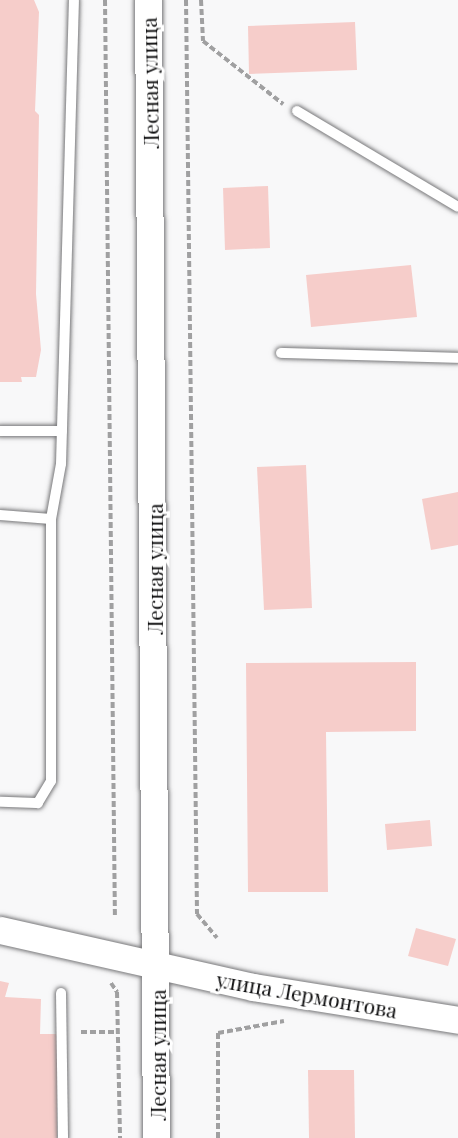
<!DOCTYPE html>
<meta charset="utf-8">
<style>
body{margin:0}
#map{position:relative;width:458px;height:1138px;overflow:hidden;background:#f8f8f9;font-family:"Playfair Display",serif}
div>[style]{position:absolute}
.building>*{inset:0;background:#f6cdca}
.path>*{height:4px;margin-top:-2px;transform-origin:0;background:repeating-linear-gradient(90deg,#a0a0a1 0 6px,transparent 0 9px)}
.roads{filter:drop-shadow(0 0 2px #78787a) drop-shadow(0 0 2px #78787a)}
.service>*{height:10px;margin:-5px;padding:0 5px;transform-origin:5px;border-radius:5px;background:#fff}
.tertiary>*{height:27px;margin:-13.5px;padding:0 13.5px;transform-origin:13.5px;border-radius:13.5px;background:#fff}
span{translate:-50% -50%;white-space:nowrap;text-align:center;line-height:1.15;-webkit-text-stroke:6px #fff;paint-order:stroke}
.street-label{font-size:21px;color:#0e0e0f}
</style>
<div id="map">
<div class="building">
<i style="clip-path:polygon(0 0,34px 0,39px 12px,35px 111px,39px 115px,36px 294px,41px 350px,36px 377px,21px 377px,22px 382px,0 382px)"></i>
<i style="clip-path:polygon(355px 22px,357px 70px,249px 74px,248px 26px)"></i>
<i style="clip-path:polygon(268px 186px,270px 248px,225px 250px,223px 188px)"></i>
<i style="clip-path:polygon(411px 265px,417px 317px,311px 327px,306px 275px)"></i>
<i style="clip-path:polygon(306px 465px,312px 608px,264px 610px,257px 467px)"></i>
<i style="clip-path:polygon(458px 492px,458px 545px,431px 550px,422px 499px)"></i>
<i style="clip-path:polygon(416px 662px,416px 731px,326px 732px,328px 892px,248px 892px,246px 663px)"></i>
<i style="clip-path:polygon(430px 820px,432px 846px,387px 850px,385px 824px)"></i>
<i style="clip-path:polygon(416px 928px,456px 939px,448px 966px,408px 956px)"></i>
<i style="clip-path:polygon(0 981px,9px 983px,5px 997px,41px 999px,40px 1034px,57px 1034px,57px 1138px,0 1138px)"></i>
<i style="clip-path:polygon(308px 1070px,354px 1070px,355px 1138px,309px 1138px)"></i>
</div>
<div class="path">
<i style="left:105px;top:0;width:917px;rotate:89.38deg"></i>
<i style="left:186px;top:0;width:914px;rotate:89.31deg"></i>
<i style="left:197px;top:914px;width:31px;rotate:50deg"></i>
<i style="left:201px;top:0;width:41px;rotate:87.2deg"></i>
<i style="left:203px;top:41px;width:102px;rotate:38.2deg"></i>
<i style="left:111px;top:983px;width:11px;rotate:56deg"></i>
<i style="left:117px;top:992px;width:146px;rotate:88.8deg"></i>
<i style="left:81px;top:1032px;width:38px"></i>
<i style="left:218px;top:1138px;width:105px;rotate:-90deg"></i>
<i style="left:218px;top:1033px;width:67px;rotate:-10.3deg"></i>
</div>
<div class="roads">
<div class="service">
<i style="left:297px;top:111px;width:187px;rotate:30.8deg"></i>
<i style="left:281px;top:353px;width:177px;rotate:1.6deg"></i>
<i style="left:0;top:431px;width:62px"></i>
<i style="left:0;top:515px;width:51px;rotate:4.5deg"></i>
<i style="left:51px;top:519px;width:262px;rotate:90deg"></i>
<i style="left:51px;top:781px;width:26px;rotate:121deg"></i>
<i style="left:38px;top:803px;width:38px;rotate:-178deg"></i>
<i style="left:51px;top:519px;width:56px;rotate:-79.7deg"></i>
<i style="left:61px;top:464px;width:464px;rotate:-88.4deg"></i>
<i style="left:61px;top:993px;width:145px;rotate:89.2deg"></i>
</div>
<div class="tertiary">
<i style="left:148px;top:0;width:1138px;rotate:89.6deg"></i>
<i style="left:0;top:930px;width:259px;rotate:12.7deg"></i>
<i style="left:253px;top:987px;width:208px;rotate:9.1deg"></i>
</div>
</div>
<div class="street-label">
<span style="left:149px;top:83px;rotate:-91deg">Лесная улица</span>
<span style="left:154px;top:569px;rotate:-90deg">Лесная улица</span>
<span style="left:307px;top:994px;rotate:10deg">улица Лермонтова</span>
<span style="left:157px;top:1055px;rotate:-90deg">Лесная улица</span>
</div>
</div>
